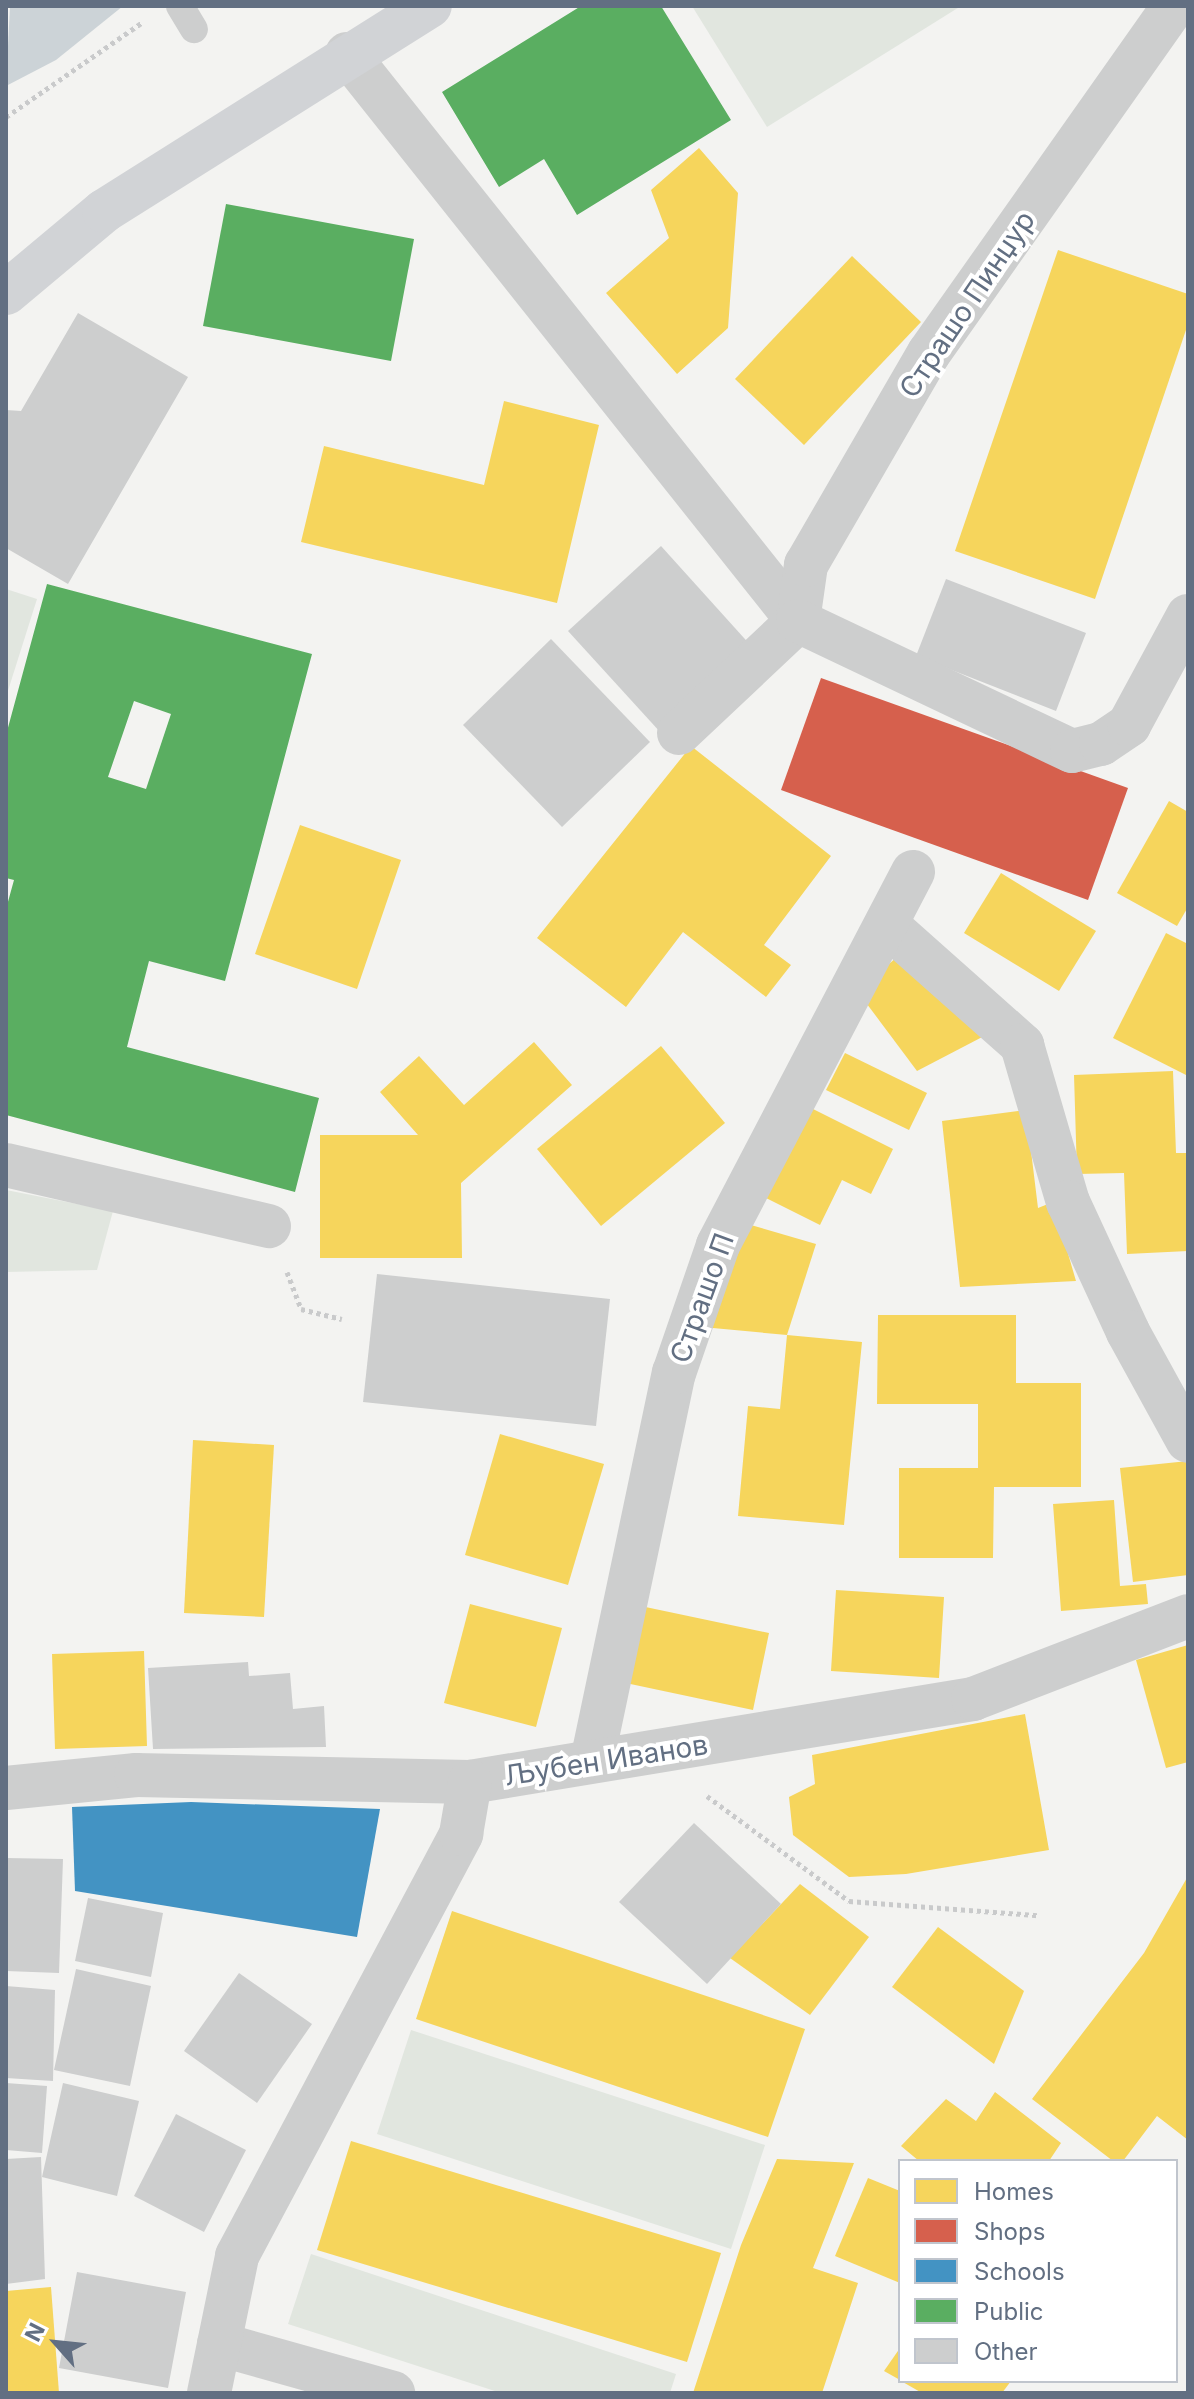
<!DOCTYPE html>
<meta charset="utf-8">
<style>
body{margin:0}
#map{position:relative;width:1194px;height:2399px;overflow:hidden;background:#f3f3f1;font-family:Inter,sans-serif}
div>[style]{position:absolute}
.green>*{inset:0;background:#e1e6df}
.water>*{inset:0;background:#ccd3d7}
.homes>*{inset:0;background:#f6d55c}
.shops>*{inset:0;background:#d6604d}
.schools>*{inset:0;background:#4393c3}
.public>*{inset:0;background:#5aae61}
.building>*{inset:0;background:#cdcece}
.path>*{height:5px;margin-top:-2.5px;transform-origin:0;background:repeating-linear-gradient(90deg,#c9cacb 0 4px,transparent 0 8px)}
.lane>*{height:28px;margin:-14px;padding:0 14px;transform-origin:14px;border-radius:14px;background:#cdcece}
.street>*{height:44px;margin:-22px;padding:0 22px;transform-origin:22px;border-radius:22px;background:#cdcece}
.secondary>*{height:44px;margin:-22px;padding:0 22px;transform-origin:22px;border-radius:22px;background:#d1d3d6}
span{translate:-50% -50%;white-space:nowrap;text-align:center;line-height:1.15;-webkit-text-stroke:8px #fff;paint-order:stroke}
.street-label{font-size:28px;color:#626f82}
.frame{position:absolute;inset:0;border:8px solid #626f82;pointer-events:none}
.legend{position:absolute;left:898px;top:2159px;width:280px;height:224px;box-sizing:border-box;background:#fff;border:2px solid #c0c5cd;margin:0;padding:10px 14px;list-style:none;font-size:24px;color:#626f82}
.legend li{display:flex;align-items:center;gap:16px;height:40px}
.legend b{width:40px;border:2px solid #c0c5cd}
.north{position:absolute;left:16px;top:2303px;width:80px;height:80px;-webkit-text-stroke:6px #fff;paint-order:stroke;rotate:297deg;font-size:22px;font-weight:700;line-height:32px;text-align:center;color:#626f82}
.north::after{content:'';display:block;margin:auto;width:28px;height:36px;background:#626f82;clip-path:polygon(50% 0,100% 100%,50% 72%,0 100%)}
</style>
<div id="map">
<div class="green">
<i style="clip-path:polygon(692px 6px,961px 6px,767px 127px)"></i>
<i style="clip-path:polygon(6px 589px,37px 599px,6px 697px)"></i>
<i style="clip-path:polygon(6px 1190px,113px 1211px,97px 1270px,6px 1272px)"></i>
<i style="clip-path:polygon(411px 2030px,765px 2145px,731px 2249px,377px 2134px)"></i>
<i style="clip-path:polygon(311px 2254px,676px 2374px,670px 2393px,501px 2393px,288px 2324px)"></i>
</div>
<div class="water">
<i style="clip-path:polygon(10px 6px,123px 6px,56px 60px,6px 86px)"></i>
</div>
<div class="homes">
<i style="clip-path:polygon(699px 148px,738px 193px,728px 328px,677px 374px,606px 293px,669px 238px,651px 190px)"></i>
<i style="clip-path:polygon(1058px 250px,1188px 294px,1188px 324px,1095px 599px,955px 551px)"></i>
<i style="clip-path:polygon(852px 256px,921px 322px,804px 445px,735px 379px)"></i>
<i style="clip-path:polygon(504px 401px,599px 425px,557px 603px,301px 542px,324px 446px,484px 485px)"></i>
<i style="clip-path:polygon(691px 746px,831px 856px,764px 945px,791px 965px,766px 997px,683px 932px,626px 1007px,537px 938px)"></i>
<i style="clip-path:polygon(1169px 801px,1188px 812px,1188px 907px,1177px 926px,1117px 893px)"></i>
<i style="clip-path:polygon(300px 825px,401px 860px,357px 989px,255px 954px)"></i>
<i style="clip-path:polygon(1001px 873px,1096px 931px,1059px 991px,964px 933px)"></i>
<i style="clip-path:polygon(1166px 933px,1188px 944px,1188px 1076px,1113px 1038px)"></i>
<i style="clip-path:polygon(899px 955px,988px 1034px,917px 1071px,858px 992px)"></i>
<i style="clip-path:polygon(534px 1042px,572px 1085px,461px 1183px,462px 1258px,320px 1258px,320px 1135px,418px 1135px,380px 1092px,419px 1056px,464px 1105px)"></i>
<i style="clip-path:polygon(661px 1046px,725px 1123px,601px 1226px,537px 1149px)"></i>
<i style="clip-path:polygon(845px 1053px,927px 1093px,909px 1130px,826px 1090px)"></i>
<i style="clip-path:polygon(1173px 1071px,1176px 1153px,1188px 1153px,1188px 1251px,1127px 1254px,1124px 1173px,1077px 1174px,1074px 1075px)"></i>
<i style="clip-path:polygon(807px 1106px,893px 1149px,871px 1194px,842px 1180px,820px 1225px,762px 1196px)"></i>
<i style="clip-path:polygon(1026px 1110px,1038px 1208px,1053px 1202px,1076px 1281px,960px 1287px,942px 1121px)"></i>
<i style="clip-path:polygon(737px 1221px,816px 1244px,787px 1335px,702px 1327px)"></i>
<i style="clip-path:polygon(878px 1315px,1016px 1315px,1016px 1383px,1081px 1383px,1081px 1487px,994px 1487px,993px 1558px,899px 1558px,899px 1468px,978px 1468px,978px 1404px,877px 1404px)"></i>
<i style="clip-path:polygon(787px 1335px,862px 1342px,844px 1525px,738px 1516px,748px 1406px,780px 1409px)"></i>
<i style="clip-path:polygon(500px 1434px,604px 1464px,568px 1585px,465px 1555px)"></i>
<i style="clip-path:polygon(193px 1440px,274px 1445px,264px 1617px,184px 1613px)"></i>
<i style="clip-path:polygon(1188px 1461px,1188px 1575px,1133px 1582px,1120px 1468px)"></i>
<i style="clip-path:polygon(1114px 1500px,1120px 1586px,1146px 1584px,1148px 1604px,1061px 1611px,1053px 1504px)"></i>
<i style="clip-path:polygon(836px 1590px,944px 1597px,939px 1678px,831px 1671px)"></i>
<i style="clip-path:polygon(470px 1604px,562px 1628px,536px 1727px,444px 1703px)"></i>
<i style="clip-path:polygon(636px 1605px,769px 1633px,753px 1710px,621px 1682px)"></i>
<i style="clip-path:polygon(1188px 1645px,1188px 1762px,1166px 1768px,1136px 1660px)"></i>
<i style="clip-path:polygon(144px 1651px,147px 1746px,55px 1749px,52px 1654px)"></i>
<i style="clip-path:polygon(1025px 1714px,1049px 1850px,906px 1874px,849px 1877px,793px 1835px,789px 1797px,815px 1784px,812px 1755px)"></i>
<i style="clip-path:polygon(1188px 1876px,1188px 2140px,1157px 2116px,1123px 2161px,1113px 2161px,1032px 2099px,1144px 1953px)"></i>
<i style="clip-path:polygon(800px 1884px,869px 1937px,810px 2015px,730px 1958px)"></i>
<i style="clip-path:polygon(452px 1911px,805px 2029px,768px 2137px,416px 2019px)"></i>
<i style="clip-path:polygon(938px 1927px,1024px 1991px,994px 2064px,892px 1987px)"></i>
<i style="clip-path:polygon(995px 2092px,1061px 2143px,1049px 2161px,919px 2161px,901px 2146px,946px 2099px,976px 2121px)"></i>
<i style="clip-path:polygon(351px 2141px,721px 2253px,687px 2362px,317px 2250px)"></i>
<i style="clip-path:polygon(777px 2159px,854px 2163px,813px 2268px,858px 2283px,822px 2393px,693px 2393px,741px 2245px)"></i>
<i style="clip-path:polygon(868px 2178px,900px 2191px,900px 2283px,835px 2256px)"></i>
<i style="clip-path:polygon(51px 2287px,59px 2393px,6px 2393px,6px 2291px)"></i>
<i style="clip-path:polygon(900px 2348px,900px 2380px,884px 2371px)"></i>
<i style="clip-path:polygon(901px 2381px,1011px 2381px,1002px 2393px,922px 2393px)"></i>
</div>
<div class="shops">
<i style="clip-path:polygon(821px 678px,1128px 788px,1088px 900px,781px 790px)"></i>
</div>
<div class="schools">
<i style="clip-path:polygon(191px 1802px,380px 1809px,357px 1937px,75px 1891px,72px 1807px)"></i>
</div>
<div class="public">
<i style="clip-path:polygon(581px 6px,661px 6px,731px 120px,577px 215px,544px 159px,499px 187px,442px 92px)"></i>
<i style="clip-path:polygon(226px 204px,414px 239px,391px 361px,203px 326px)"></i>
<i style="clip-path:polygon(evenodd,47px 584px,312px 654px,225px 981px,149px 961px,127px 1047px,319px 1098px,295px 1192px,6px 1115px,6px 909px,14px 880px,6px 878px,6px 735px,47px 584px,134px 701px,171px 714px,146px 789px,108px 777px,134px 701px)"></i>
</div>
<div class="building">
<i style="clip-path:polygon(78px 313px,188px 377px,68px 584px,6px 548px,6px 410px,21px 411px)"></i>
<i style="clip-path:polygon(661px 546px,753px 648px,661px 733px,568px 631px)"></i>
<i style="clip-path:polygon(946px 579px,1086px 633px,1056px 711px,916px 656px)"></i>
<i style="clip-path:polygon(551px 639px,650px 742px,562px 827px,463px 725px)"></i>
<i style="clip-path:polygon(377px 1274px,610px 1299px,596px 1426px,363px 1402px)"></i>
<i style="clip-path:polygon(248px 1662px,249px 1676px,290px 1673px,293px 1709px,324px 1706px,326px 1747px,153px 1749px,148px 1668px)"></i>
<i style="clip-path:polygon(694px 1823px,781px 1904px,707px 1984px,619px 1902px)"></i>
<i style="clip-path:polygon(6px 1858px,63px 1859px,59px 1973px,6px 1971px)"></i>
<i style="clip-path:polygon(88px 1898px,163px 1913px,151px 1977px,75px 1961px)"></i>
<i style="clip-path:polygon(76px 1969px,151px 1986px,130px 2086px,54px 2070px)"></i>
<i style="clip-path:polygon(239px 1973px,312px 2024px,257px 2103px,184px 2051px)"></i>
<i style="clip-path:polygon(6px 1986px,55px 1990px,53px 2081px,6px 2078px)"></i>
<i style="clip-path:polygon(6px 2083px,47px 2086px,42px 2153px,6px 2150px)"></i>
<i style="clip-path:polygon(63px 2083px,139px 2101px,117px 2196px,42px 2177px)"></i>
<i style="clip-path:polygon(176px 2114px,246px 2150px,204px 2232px,134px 2196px)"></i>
<i style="clip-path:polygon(41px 2157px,45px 2279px,6px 2284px,6px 2159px)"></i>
<i style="clip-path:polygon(77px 2272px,186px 2292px,168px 2388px,59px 2368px)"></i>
</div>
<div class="path">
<i style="left:6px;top:117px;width:165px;rotate:-34.8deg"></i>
<i style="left:287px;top:1272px;width:40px;rotate:69deg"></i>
<i style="left:301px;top:1309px;width:42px;rotate:13.7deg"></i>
<i style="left:707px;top:1796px;width:177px;rotate:36.5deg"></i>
<i style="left:849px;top:1901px;width:189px;rotate:4.3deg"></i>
</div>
<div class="lane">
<i style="left:180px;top:6px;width:27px;rotate:59deg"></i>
</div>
<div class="street">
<i style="left:347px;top:54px;width:724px;rotate:51.5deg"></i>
<i style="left:798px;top:621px;width:57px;rotate:-81.9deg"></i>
<i style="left:806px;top:565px;width:245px;rotate:-59.9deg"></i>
<i style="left:929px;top:353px;width:425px;rotate:-54.8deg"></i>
<i style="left:679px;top:733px;width:163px;rotate:-43.3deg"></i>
<i style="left:798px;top:621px;width:303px;rotate:25.4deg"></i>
<i style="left:1072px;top:751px;width:30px;rotate:-14deg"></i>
<i style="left:1101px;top:744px;width:34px;rotate:-34deg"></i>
<i style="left:1129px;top:725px;width:124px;rotate:-61.6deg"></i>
<i style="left:887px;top:925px;width:181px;rotate:41.6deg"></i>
<i style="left:1022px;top:1045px;width:164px;rotate:73.7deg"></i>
<i style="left:1068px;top:1202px;width:143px;rotate:65.2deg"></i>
<i style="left:1128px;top:1332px;width:124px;rotate:61.2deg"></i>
<i style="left:6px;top:1165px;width:270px;rotate:13.1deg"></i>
<i style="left:592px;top:1761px;width:397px;rotate:-78.1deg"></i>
<i style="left:674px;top:1373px;width:135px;rotate:-71deg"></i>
<i style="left:718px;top:1245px;width:421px;rotate:-62.4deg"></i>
<i style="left:6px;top:1788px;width:131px;rotate:-5.7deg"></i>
<i style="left:136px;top:1775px;width:334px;rotate:1.2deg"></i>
<i style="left:470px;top:1782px;width:510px;rotate:-9.37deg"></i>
<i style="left:973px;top:1699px;width:230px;rotate:-21.1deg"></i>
<i style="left:219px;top:2344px;width:181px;rotate:15.7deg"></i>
<i style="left:209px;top:2393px;width:140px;rotate:-78.4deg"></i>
<i style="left:237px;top:2256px;width:478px;rotate:-62deg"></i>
<i style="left:461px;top:1834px;width:53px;rotate:-80.2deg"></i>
</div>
<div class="secondary">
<i style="left:6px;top:293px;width:128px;rotate:-39.9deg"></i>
<i style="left:104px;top:211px;width:385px;rotate:-32.2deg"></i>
</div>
<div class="street-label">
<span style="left:967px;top:304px;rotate:-56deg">Страшо Пинџур</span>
<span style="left:702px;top:1298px;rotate:-70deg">Страшо П</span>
<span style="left:606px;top:1760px;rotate:-9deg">Љубен Иванов</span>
</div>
<div class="frame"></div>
<ul class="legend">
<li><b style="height:22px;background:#f6d55c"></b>Homes</li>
<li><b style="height:22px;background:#d6604d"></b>Shops</li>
<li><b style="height:22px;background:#4393c3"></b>Schools</li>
<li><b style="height:22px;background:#5aae61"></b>Public</li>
<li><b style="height:22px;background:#cdcece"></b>Other</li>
</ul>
<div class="north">N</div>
</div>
